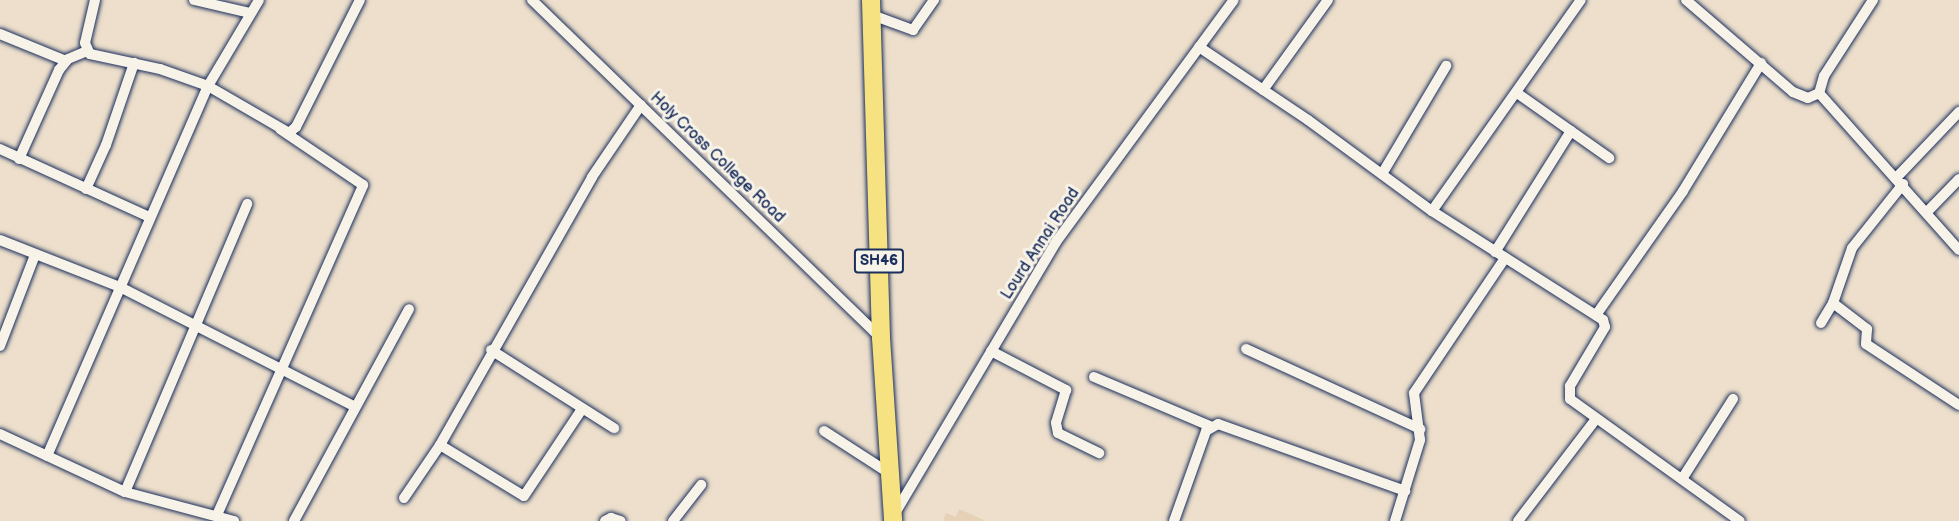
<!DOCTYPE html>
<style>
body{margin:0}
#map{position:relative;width:1959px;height:521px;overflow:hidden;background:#eddfcb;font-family:"Balsamiq Sans",sans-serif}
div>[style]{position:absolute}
.built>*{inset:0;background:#e6d1b7}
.roads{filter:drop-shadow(0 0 2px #1b2f5e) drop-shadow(0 0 2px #1b2f5e)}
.street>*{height:10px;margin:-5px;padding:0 5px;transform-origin:5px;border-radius:5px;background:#f7f3e8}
.primary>*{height:18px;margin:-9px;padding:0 9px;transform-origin:9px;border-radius:9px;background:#f7e281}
span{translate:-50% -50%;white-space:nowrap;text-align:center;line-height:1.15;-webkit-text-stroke:6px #f7f3e8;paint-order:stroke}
.shield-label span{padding:2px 4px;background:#f7f3e8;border:2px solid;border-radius:4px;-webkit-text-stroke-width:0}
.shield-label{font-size:15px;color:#1b2f5e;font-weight:700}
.street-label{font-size:16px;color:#1b2f5e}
</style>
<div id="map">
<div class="built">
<i style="clip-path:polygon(959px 509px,986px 521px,943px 521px,946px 513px,956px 517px)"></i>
</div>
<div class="roads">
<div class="street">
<i style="left:95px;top:0;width:44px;rotate:103.1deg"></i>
<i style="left:85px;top:43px;width:12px;rotate:66deg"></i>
<i style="left:90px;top:54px;width:72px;rotate:12.1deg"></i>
<i style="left:160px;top:69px;width:51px;rotate:19.5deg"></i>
<i style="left:208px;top:86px;width:94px;rotate:30.1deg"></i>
<i style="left:289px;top:133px;width:9px;rotate:-41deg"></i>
<i style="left:296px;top:127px;width:142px;rotate:-63.3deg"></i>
<i style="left:194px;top:0;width:57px;rotate:13.1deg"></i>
<i style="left:532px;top:0;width:486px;rotate:44.1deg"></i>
<i style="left:1686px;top:0;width:141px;rotate:40.7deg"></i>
<i style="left:1793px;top:92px;width:16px;rotate:22deg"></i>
<i style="left:1808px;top:98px;width:12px;rotate:-24deg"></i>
<i style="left:1873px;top:0;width:90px;rotate:122.8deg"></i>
<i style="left:1824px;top:76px;width:18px;rotate:106deg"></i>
<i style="left:1819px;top:93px;width:210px;rotate:48.3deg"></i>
<i style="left:872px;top:15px;width:44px;rotate:20.1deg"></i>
<i style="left:913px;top:30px;width:37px;rotate:-55deg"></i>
<i style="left:0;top:34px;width:71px;rotate:22.2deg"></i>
<i style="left:1199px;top:47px;width:131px;rotate:33.8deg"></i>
<i style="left:1308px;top:120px;width:154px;rotate:36.3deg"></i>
<i style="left:1432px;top:211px;width:203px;rotate:32.5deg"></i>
<i style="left:1603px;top:320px;width:7px;rotate:74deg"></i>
<i style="left:1605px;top:327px;width:69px;rotate:120.7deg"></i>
<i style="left:1570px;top:386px;width:13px;rotate:90deg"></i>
<i style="left:1570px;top:399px;width:209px;rotate:35.7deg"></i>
<i style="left:1263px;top:90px;width:111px;rotate:-54.2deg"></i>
<i style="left:1517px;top:93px;width:113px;rotate:35.2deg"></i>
<i style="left:0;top:149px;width:164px;rotate:24.5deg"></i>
<i style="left:19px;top:159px;width:98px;rotate:-65.8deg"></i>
<i style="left:59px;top:70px;width:14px;rotate:-51deg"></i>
<i style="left:68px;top:59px;width:21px;rotate:-23deg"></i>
<i style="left:1382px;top:174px;width:126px;rotate:-59.3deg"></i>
<i style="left:1897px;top:177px;width:90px;rotate:-46.4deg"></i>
<i style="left:86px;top:189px;width:48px;rotate:-65.6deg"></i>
<i style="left:106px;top:145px;width:87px;rotate:-71.1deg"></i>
<i style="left:1432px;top:211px;width:258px;rotate:-54.8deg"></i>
<i style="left:1927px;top:212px;width:46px;rotate:-45.9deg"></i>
<i style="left:0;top:240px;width:129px;rotate:21.4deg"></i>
<i style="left:120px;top:287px;width:263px;rotate:27deg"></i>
<i style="left:1495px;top:252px;width:143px;rotate:-57.9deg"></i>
<i style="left:1833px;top:303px;width:43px;rotate:37.4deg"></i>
<i style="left:1867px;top:329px;width:15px;rotate:94deg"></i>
<i style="left:1866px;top:344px;width:111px;rotate:33.3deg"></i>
<i style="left:1596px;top:315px;width:151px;rotate:-54.9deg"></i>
<i style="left:1683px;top:191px;width:150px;rotate:-58.6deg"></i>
<i style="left:1821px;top:323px;width:23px;rotate:-59deg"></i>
<i style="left:1833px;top:303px;width:58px;rotate:-70.9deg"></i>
<i style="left:1852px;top:248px;width:82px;rotate:-51.4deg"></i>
<i style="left:0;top:346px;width:97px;rotate:-69deg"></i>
<i style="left:1246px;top:349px;width:192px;rotate:24.7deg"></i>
<i style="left:491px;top:350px;width:146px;rotate:32.4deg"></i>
<i style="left:991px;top:351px;width:85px;rotate:27.5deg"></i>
<i style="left:1066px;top:390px;width:34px;rotate:107deg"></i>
<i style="left:1056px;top:423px;width:10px;rotate:79deg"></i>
<i style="left:1058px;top:433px;width:46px;rotate:26deg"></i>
<i style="left:1094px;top:377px;width:126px;rotate:22.9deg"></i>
<i style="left:824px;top:431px;width:77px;rotate:32.9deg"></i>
<i style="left:0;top:434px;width:138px;rotate:24.9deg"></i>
<i style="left:125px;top:492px;width:113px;rotate:14.9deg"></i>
<i style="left:440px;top:445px;width:98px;rotate:31.3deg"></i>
<i style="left:524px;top:496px;width:105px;rotate:-56.3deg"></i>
<i style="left:47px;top:456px;width:404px;rotate:-66.5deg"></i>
<i style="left:208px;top:86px;width:100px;rotate:-59.3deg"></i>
<i style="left:1682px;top:479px;width:95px;rotate:-57.5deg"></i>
<i style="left:125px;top:492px;width:313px;rotate:-67deg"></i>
<i style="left:404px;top:498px;width:64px;rotate:-55.8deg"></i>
<i style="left:440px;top:445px;width:308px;rotate:-60.4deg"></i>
<i style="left:592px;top:177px;width:87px;rotate:-55.8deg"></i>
<i style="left:217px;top:515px;width:361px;rotate:-66.1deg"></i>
<i style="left:363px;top:185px;width:100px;rotate:-146deg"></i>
<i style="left:894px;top:515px;width:317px;rotate:-59.3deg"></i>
<i style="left:1056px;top:242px;width:300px;rotate:-53.7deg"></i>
<i style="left:294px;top:521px;width:241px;rotate:-61.5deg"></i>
<i style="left:605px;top:521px;width:7px;rotate:-27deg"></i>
<i style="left:611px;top:518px;width:10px;rotate:17deg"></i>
<i style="left:673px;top:521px;width:46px;rotate:-52.1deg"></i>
<i style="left:1174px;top:521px;width:96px;rotate:-70.4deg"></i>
<i style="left:1206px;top:431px;width:14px;rotate:-30deg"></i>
<i style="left:1218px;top:424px;width:199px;rotate:19.7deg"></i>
<i style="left:1395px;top:521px;width:85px;rotate:-72.8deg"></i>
<i style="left:1420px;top:440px;width:47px;rotate:-97.3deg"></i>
<i style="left:1414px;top:393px;width:163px;rotate:-56deg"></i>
<i style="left:1518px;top:521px;width:128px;rotate:-52.6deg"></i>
</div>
<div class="primary">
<i style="left:871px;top:0;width:338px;rotate:88.3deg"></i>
<i style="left:881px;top:338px;width:183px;rotate:86.2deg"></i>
</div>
</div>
<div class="shield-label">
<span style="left:879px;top:261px">SH46</span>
</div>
<div class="street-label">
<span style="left:717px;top:158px;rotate:44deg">Holy Cross College Road</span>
<span style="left:1041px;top:244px;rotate:-57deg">Lourd Annai Road</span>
</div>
</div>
